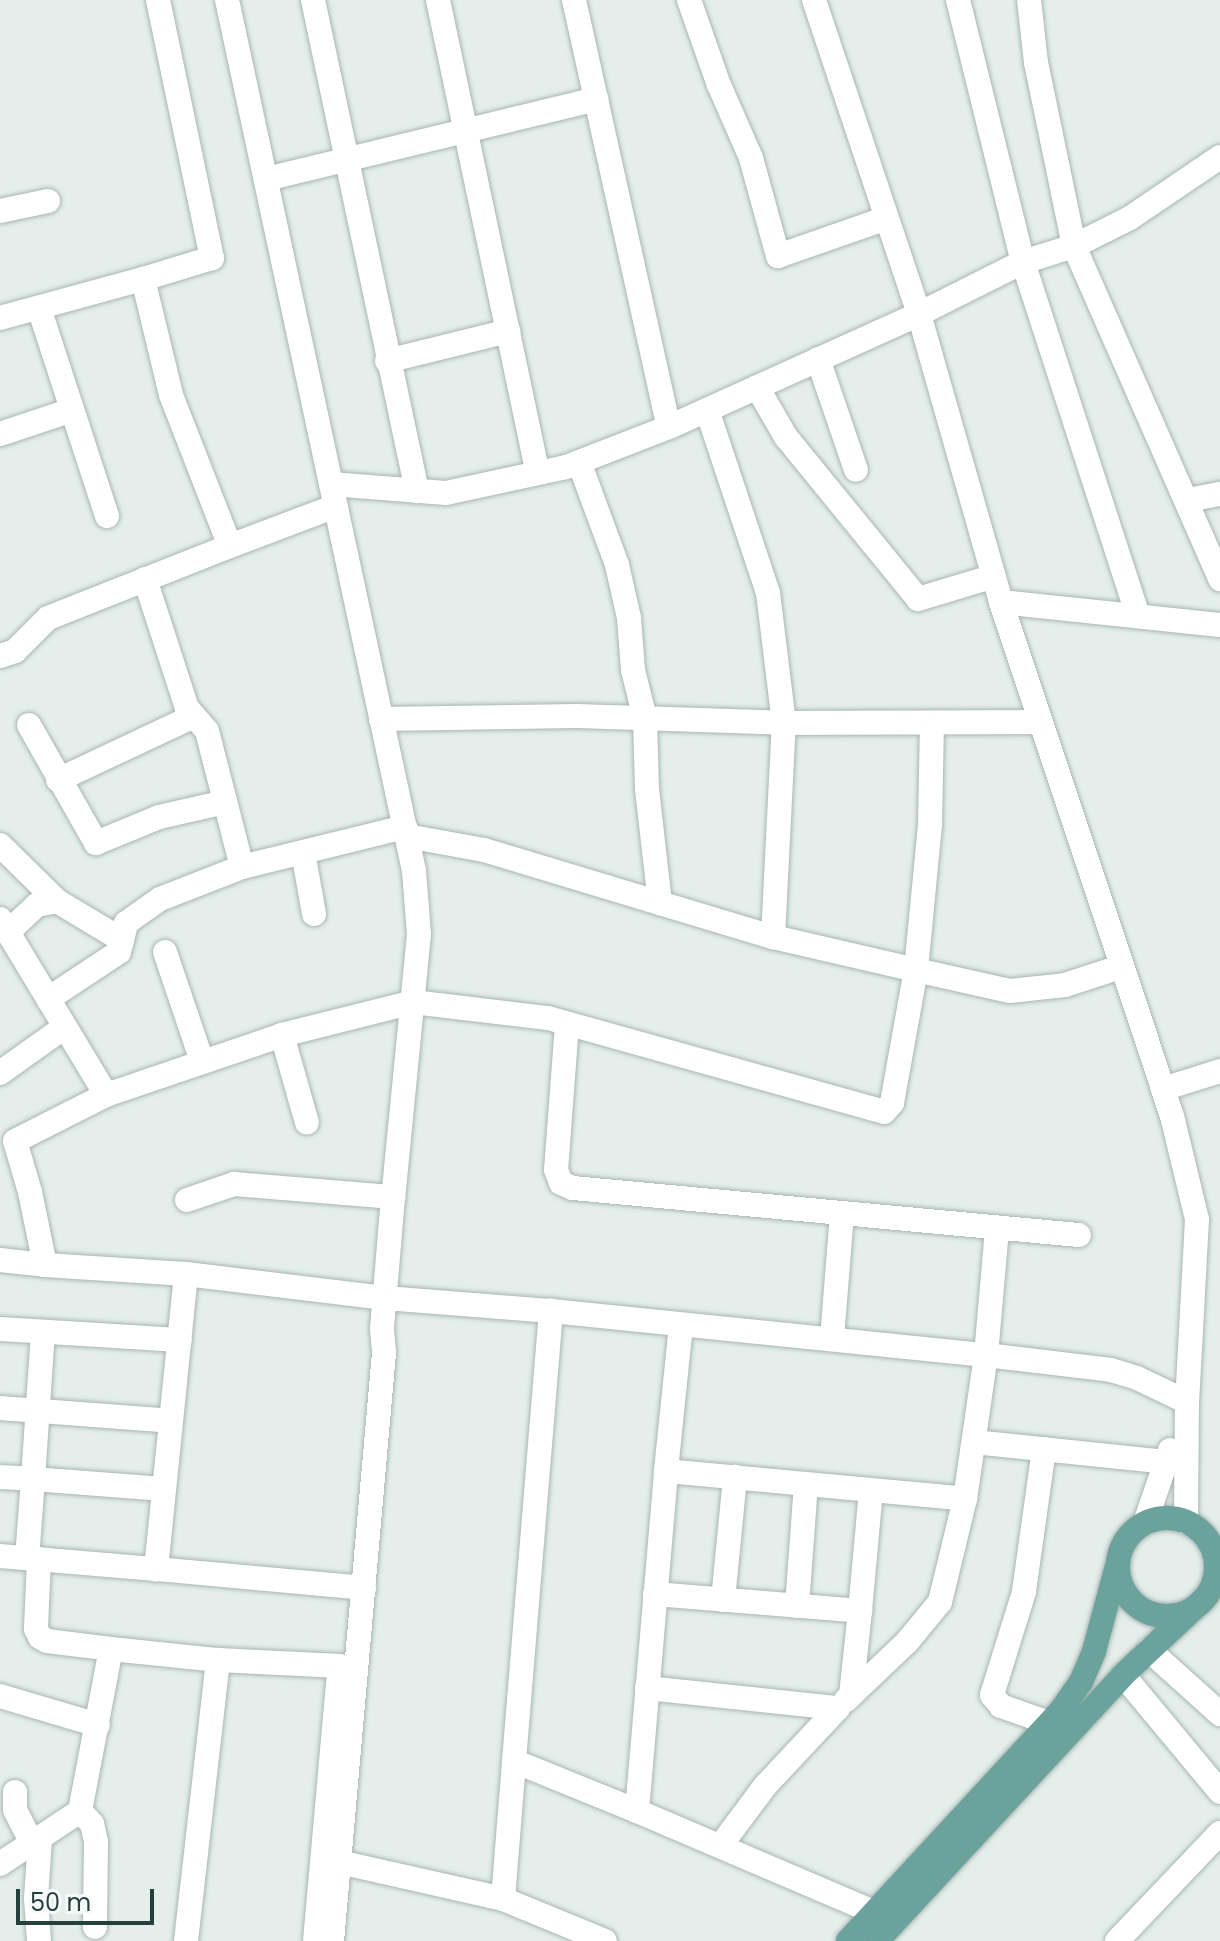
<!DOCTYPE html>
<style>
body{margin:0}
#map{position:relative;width:1220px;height:1941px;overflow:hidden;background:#e5eeeb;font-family:Poppins,sans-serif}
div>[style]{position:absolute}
.roads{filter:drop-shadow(0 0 2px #a8b6b3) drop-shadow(0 0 2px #a8b6b3)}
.minor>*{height:24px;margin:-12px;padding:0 12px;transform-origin:12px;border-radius:12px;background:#fff}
.major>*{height:24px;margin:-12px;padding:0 12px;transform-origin:12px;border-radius:12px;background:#6ba29b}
.major>.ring{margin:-12px;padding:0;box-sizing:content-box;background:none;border:24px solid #6ba29b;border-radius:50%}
span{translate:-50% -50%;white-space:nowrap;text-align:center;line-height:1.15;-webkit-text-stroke:6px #f6faf9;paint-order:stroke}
.scale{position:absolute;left:16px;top:1889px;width:138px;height:36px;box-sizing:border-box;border:4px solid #25403c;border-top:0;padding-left:10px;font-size:24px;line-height:28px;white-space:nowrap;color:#25403c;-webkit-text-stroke:6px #f6faf9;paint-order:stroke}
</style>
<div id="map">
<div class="roads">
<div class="minor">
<i style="left:158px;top:0;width:264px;rotate:78.2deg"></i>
<i style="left:212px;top:258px;width:72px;rotate:163.1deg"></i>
<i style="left:143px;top:279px;width:119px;rotate:76.4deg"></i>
<i style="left:171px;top:395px;width:162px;rotate:68.7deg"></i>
<i style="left:230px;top:546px;width:113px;rotate:-20.7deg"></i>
<i style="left:227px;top:0;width:891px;rotate:77.88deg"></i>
<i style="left:414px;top:871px;width:63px;rotate:85.5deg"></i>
<i style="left:419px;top:934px;width:264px;rotate:95.6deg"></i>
<i style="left:393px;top:1197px;width:132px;rotate:94.8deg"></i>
<i style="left:382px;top:1329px;width:24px;rotate:85deg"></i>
<i style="left:384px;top:1353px;width:590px;rotate:95.05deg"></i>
<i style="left:313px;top:0;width:502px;rotate:78.04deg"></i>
<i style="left:438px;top:0;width:483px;rotate:78.1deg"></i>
<i style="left:574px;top:0;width:437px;rotate:77.5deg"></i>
<i style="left:689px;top:0;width:90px;rotate:70.6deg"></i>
<i style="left:719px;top:85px;width:80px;rotate:66.3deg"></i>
<i style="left:751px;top:158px;width:102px;rotate:74.6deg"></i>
<i style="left:778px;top:256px;width:115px;rotate:-19.2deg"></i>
<i style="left:814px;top:0;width:331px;rotate:71.5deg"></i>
<i style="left:919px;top:314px;width:299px;rotate:74.1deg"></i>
<i style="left:1001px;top:602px;width:220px;rotate:6deg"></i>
<i style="left:958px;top:0;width:270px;rotate:76.1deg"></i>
<i style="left:1023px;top:262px;width:372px;rotate:72deg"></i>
<i style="left:1220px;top:157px;width:109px;rotate:145.9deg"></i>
<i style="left:1130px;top:218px;width:63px;rotate:153.4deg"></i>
<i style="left:1074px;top:246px;width:364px;rotate:66.3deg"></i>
<i style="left:266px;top:179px;width:340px;rotate:-13.6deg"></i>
<i style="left:0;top:211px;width:49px;rotate:-11.8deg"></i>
<i style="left:39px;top:308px;width:219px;rotate:71.9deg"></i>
<i style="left:0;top:318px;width:148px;rotate:-15.3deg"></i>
<i style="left:818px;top:359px;width:117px;rotate:71.1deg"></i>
<i style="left:387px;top:361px;width:125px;rotate:-13.9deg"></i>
<i style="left:757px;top:387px;width:58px;rotate:59.9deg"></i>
<i style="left:786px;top:437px;width:209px;rotate:50.8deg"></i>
<i style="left:918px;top:599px;width:79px;rotate:-16.8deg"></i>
<i style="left:0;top:434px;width:76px;rotate:-18.4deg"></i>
<i style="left:579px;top:462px;width:110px;rotate:69.7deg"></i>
<i style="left:617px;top:565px;width:54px;rotate:77.2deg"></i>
<i style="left:629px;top:618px;width:52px;rotate:85.6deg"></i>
<i style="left:633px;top:670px;width:49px;rotate:76deg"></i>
<i style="left:645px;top:718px;width:71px;rotate:88.4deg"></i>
<i style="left:647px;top:789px;width:115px;rotate:83.5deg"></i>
<i style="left:331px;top:484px;width:115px;rotate:4.5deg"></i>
<i style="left:446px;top:493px;width:123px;rotate:-12.2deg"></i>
<i style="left:566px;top:467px;width:110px;rotate:-21.2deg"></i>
<i style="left:669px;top:427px;width:274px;rotate:-24.3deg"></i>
<i style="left:919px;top:314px;width:116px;rotate:-26.6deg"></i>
<i style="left:1023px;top:262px;width:53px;rotate:-17.4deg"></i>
<i style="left:1074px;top:246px;width:187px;rotate:-101.7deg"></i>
<i style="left:1036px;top:63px;width:63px;rotate:-96.3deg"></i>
<i style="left:1188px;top:500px;width:33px;rotate:-11deg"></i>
<i style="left:145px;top:579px;width:136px;rotate:72deg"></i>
<i style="left:187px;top:708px;width:30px;rotate:49deg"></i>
<i style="left:207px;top:731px;width:140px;rotate:75.6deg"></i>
<i style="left:242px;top:867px;width:168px;rotate:-13.8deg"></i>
<i style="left:1001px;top:602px;width:542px;rotate:71.6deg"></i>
<i style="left:1172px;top:1116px;width:106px;rotate:76.4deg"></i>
<i style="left:1197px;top:1219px;width:183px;rotate:93.1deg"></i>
<i style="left:1187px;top:1402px;width:120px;rotate:90.5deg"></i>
<i style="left:0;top:656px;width:16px;rotate:-18deg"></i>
<i style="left:15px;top:651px;width:47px;rotate:-45deg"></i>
<i style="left:48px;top:618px;width:196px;rotate:-21.6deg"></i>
<i style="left:381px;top:719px;width:196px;rotate:-0.9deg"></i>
<i style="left:577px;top:716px;width:207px;rotate:1.9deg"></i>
<i style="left:784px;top:723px;width:131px;rotate:-97deg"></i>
<i style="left:768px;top:593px;width:193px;rotate:-108.4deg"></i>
<i style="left:29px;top:725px;width:136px;rotate:60.4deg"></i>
<i style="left:96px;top:843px;width:68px;rotate:-22.4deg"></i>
<i style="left:159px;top:817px;width:68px;rotate:-12.8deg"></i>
<i style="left:58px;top:780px;width:150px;rotate:-25.2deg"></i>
<i style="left:407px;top:836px;width:78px;rotate:10.3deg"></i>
<i style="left:484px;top:850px;width:302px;rotate:16.8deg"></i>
<i style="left:773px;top:937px;width:214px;rotate:-87.1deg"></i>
<i style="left:784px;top:723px;width:256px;rotate:-0.2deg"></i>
<i style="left:0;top:845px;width:80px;rotate:44.5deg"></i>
<i style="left:303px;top:852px;width:63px;rotate:79.9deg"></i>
<i style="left:0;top:919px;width:205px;rotate:58.9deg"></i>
<i style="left:106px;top:1095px;width:186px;rotate:-18.8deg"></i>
<i style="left:282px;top:1035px;width:135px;rotate:-14.1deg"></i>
<i style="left:413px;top:1002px;width:136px;rotate:6.8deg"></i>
<i style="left:548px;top:1018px;width:349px;rotate:15.6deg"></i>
<i style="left:884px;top:1112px;width:12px;rotate:-48deg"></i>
<i style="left:892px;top:1103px;width:135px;rotate:-79.8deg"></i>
<i style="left:916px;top:970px;width:96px;rotate:12.6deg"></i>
<i style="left:1010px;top:991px;width:55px;rotate:-6.2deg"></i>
<i style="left:1065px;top:985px;width:58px;rotate:-18.1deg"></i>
<i style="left:9px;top:931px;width:38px;rotate:-43deg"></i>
<i style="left:37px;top:905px;width:20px;rotate:-11deg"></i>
<i style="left:57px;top:901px;width:76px;rotate:31deg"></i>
<i style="left:773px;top:937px;width:147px;rotate:13deg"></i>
<i style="left:916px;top:970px;width:146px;rotate:-84.5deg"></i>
<i style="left:930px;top:825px;width:101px;rotate:-88.9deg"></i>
<i style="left:165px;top:952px;width:115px;rotate:71.3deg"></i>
<i style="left:48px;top:999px;width:85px;rotate:-33.5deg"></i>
<i style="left:119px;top:952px;width:30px;rotate:-76deg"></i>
<i style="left:126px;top:923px;width:42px;rotate:-35.2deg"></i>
<i style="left:160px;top:899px;width:88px;rotate:-21.3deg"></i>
<i style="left:567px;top:1024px;width:146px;rotate:94.3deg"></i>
<i style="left:556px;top:1170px;width:14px;rotate:69deg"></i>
<i style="left:561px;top:1183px;width:13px;rotate:23deg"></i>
<i style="left:573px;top:1188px;width:508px;rotate:5.31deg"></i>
<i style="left:282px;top:1035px;width:91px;rotate:74.1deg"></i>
<i style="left:0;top:1073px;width:77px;rotate:-35.5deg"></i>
<i style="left:1163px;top:1089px;width:60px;rotate:-17.5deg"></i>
<i style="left:187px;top:1200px;width:50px;rotate:-18.8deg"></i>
<i style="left:234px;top:1184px;width:160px;rotate:4.7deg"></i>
<i style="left:0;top:1260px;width:45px;rotate:6.3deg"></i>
<i style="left:45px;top:1265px;width:75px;rotate:-101.6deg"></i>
<i style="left:30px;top:1192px;width:53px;rotate:-106.4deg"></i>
<i style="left:15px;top:1141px;width:102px;rotate:-26.8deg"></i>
<i style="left:45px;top:1265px;width:141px;rotate:3.7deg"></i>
<i style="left:186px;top:1274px;width:200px;rotate:6.9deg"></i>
<i style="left:385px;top:1298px;width:167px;rotate:4.5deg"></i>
<i style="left:551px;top:1311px;width:437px;rotate:5.8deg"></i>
<i style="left:986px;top:1355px;width:126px;rotate:6.8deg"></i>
<i style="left:1111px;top:1370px;width:27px;rotate:17deg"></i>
<i style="left:1137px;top:1378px;width:55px;rotate:25.6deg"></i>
<i style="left:186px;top:1274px;width:297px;rotate:95.8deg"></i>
<i style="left:156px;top:1569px;width:209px;rotate:5.2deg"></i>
<i style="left:681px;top:1325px;width:147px;rotate:95.9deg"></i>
<i style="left:666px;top:1471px;width:300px;rotate:5.3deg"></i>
<i style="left:965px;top:1499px;width:146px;rotate:-81.7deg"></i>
<i style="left:986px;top:1355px;width:126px;rotate:-85deg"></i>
<i style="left:0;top:1329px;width:180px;rotate:3.5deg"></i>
<i style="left:43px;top:1332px;width:147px;rotate:93.9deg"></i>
<i style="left:33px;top:1479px;width:131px;rotate:4.4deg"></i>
<i style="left:832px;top:1338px;width:124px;rotate:-85.4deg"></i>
<i style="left:0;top:1408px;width:171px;rotate:4.3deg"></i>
<i style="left:974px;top:1442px;width:193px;rotate:5.9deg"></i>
<i style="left:1044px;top:1449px;width:144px;rotate:98deg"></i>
<i style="left:1024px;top:1592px;width:108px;rotate:107.3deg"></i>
<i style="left:992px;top:1695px;width:14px;rotate:51deg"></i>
<i style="left:1001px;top:1706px;width:51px;rotate:19.5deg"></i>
<i style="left:0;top:1477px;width:33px;rotate:3deg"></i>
<i style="left:33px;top:1479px;width:79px;rotate:94.3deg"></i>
<i style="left:1145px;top:1523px;width:77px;rotate:-71.1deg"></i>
<i style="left:0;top:1556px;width:157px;rotate:4.8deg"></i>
<i style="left:39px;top:1559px;width:70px;rotate:92.5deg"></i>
<i style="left:36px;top:1629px;width:9px;rotate:63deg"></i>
<i style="left:40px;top:1637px;width:8px;rotate:30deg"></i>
<i style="left:47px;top:1641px;width:64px;rotate:7.1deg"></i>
<i style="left:655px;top:1594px;width:206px;rotate:4.7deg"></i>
<i style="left:860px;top:1611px;width:84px;rotate:96.1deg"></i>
<i style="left:723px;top:1600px;width:124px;rotate:-84.4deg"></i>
<i style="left:797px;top:1606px;width:122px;rotate:-85.8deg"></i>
<i style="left:860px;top:1611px;width:121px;rotate:-84.8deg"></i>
<i style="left:1149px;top:1650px;width:96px;rotate:42deg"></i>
<i style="left:1123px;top:1675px;width:152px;rotate:50.3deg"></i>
<i style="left:647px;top:1688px;width:192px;rotate:6deg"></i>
<i style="left:838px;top:1708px;width:107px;rotate:133.1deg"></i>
<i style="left:765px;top:1786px;width:74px;rotate:126.7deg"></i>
<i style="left:0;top:1696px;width:102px;rotate:16.5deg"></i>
<i style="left:846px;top:1700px;width:84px;rotate:-43.6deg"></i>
<i style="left:907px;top:1642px;width:52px;rotate:-50.5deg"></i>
<i style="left:940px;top:1602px;width:106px;rotate:-76.4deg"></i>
<i style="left:514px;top:1761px;width:452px;rotate:-85.3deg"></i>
<i style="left:15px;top:1792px;width:18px;rotate:90deg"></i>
<i style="left:15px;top:1810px;width:38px;rotate:63deg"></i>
<i style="left:80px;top:1811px;width:18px;rotate:47deg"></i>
<i style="left:92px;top:1824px;width:18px;rotate:77deg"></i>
<i style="left:96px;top:1842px;width:85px;rotate:90.7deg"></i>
<i style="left:637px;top:1811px;width:277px;rotate:23.1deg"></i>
<i style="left:339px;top:1862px;width:168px;rotate:12.7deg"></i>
<i style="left:503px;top:1899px;width:138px;rotate:-85.4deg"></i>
<i style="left:514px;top:1761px;width:133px;rotate:22.1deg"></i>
<i style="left:637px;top:1811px;width:341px;rotate:-85.1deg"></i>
<i style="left:0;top:1864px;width:96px;rotate:-33.5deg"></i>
<i style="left:80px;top:1811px;width:165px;rotate:-79.2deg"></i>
<i style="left:111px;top:1649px;width:108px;rotate:5.9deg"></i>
<i style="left:218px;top:1660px;width:122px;rotate:2.8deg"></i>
<i style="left:503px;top:1899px;width:110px;rotate:22.4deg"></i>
<i style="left:39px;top:1941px;width:43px;rotate:-94deg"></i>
<i style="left:36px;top:1898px;width:59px;rotate:-86.1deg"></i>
<i style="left:186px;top:1941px;width:283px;rotate:-83.5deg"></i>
<i style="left:315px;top:1941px;width:268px;rotate:-84.9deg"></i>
<i style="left:1117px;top:1941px;width:149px;rotate:-46.4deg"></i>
</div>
<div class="major">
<i class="ring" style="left:1118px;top:1518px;width:74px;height:74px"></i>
<i style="left:848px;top:1941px;width:316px;rotate:-47.3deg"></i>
<i style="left:1062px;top:1709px;width:33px;rotate:-55deg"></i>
<i style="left:1081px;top:1682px;width:34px;rotate:-67deg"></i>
<i style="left:1094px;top:1651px;width:92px;rotate:-74.9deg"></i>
<i style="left:877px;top:1941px;width:362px;rotate:-47.2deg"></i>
<i style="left:1123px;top:1675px;width:111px;rotate:-43.2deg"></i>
</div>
</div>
<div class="scale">50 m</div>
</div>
